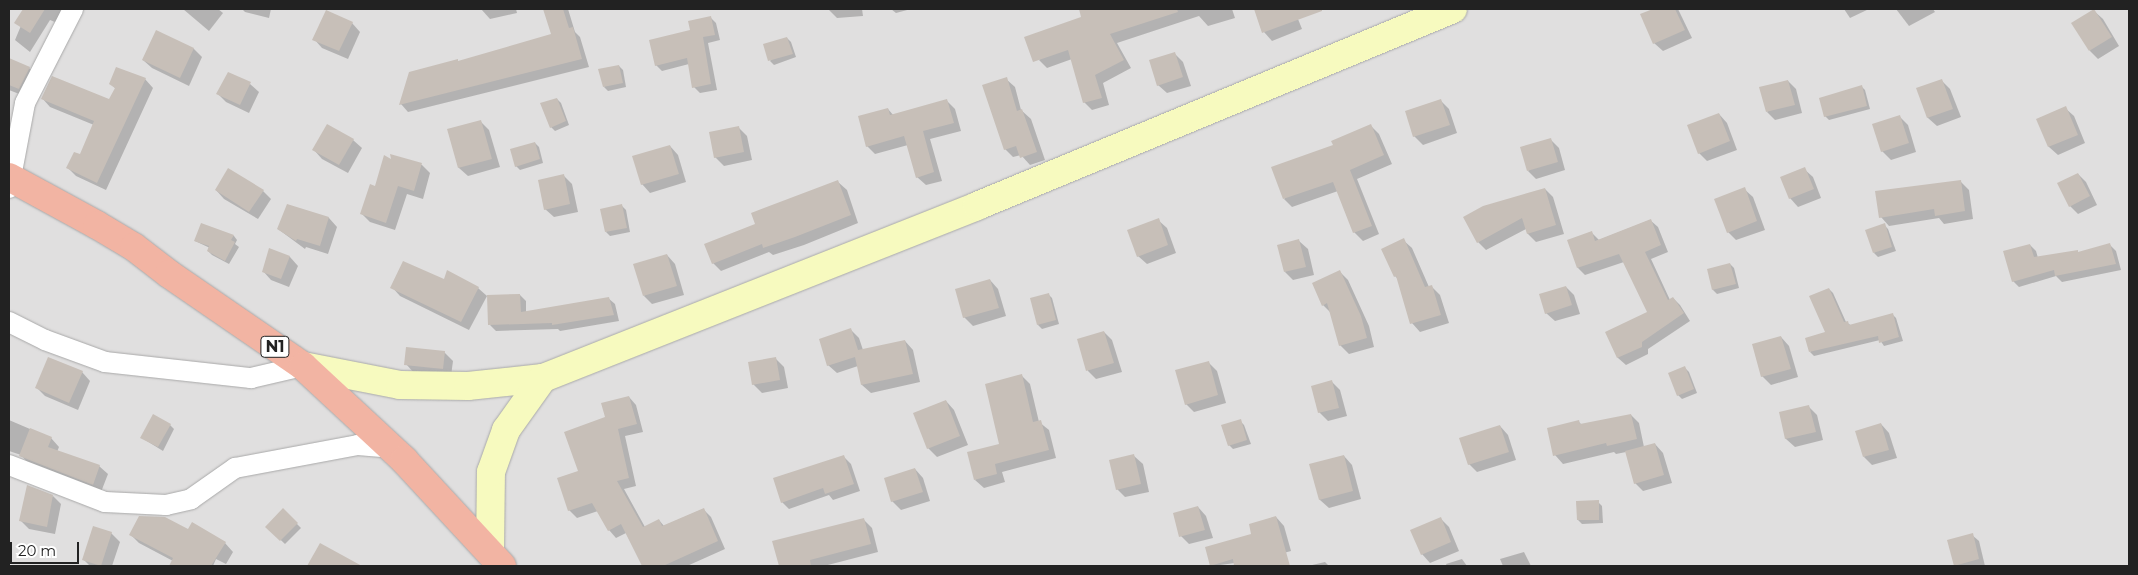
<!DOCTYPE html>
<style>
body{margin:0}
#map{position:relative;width:2138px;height:575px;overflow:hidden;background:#f2efe9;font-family:Montserrat,sans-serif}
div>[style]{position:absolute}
.residential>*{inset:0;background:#e0dfdf}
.shadow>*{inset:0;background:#0003}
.building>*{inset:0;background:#c7bfb8}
.roads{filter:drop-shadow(0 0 1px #a9a9a9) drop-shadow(0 0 1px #a9a9a9)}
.minor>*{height:20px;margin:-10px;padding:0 10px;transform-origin:10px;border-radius:10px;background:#fff}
.secondary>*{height:28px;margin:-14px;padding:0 14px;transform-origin:14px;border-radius:14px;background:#f7fabf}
.trunk>*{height:28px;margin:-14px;padding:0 14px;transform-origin:14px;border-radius:14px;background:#f2b4a3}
span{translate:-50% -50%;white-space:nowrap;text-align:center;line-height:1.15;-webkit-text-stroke:5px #fff;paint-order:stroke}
.shield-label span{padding:1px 4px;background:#fff;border:1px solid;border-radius:4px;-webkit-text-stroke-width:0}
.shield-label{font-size:16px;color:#222;font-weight:700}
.frame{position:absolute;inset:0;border:10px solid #222;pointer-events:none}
.scale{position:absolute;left:10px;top:542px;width:69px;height:22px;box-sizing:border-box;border:2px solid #222;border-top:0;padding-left:6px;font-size:15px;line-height:18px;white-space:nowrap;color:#222;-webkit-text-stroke:4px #fff;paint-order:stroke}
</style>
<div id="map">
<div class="residential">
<i style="clip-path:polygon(9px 9px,2129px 9px,2129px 566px,9px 566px)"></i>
</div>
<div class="shadow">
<i style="clip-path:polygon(28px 9px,72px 9px,62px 25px,50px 20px,30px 52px,15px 40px)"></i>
<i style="clip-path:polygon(183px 9px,218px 9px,223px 13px,209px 31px)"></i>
<i style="clip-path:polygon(242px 9px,271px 9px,269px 18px,245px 12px)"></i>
<i style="clip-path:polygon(481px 9px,516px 9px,517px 13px,490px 19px)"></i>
<i style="clip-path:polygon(544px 9px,568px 9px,575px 32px,580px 37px,589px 67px,408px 112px,401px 104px,457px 60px,459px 62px,552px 35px)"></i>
<i style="clip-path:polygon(828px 9px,862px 9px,863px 16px,837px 18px)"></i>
<i style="clip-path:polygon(891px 9px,911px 9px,896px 13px)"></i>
<i style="clip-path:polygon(1087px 9px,1232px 9px,1235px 18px,1208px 26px,1199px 16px,1117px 43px,1131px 68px,1103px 83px,1109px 105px,1092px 110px,1084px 102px,1072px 59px,1047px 68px,1039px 60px,1082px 18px,1081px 10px)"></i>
<i style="clip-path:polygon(1255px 9px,1294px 9px,1302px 29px,1272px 41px,1264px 32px)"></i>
<i style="clip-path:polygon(1656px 9px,1678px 9px,1692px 38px,1663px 51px,1654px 43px,1642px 15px)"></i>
<i style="clip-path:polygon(1844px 9px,1869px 9px,1850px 18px)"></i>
<i style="clip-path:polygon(1896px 9px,1933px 9px,1935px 12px,1909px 26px)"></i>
<i style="clip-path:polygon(2094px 11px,2103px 19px,2119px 46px,2098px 59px,2090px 51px)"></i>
<i style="clip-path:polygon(710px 17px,716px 23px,720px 40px,708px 43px,717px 90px,700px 93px,694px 87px,689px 64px,662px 71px,656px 65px,692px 31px)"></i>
<i style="clip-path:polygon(352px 23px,360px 32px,348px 59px,322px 48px,314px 39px)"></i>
<i style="clip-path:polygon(156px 32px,194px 49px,202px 57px,189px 86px,152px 68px,143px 60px)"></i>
<i style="clip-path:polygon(787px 38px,791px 42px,796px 57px,774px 65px,770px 61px)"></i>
<i style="clip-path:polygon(1174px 53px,1183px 62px,1191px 86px,1167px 93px,1158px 85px)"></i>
<i style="clip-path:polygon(9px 60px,29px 68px,38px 76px,27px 97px,9px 90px)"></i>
<i style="clip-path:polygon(619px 66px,623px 70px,626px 87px,608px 91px,604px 87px)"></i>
<i style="clip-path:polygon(145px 79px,153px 88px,106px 190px,76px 176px,68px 168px,80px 156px,94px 125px,50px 107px,42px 98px,109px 101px,116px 89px,111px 84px)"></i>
<i style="clip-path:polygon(1006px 79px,1015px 87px,1021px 110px,1031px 119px,1045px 160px,1030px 165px,1021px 155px,1013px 157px,1005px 149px)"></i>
<i style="clip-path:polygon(1788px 81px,1796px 89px,1802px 113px,1775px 120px,1767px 112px)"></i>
<i style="clip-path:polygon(1942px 81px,1950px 89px,1961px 117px,1937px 126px,1928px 118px,1918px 89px)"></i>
<i style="clip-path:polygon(250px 84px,259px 92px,249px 113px,226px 102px,218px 94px)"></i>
<i style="clip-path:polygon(1861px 86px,1865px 90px,1870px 109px,1829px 120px,1825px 116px)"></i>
<i style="clip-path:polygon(557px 99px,561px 103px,569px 125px,555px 131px,551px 127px)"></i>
<i style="clip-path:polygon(947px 101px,955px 109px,961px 131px,930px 139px,942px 181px,926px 185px,917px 177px,908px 145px,875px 154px,867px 146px,888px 109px,894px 116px)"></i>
<i style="clip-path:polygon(1441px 101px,1449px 109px,1457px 133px,1423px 145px,1414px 136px)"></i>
<i style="clip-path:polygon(2065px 108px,2074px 116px,2085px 143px,2058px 155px,2049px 147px,2038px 119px)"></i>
<i style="clip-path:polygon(1719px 114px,1727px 123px,1737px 150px,1707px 161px,1699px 153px)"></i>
<i style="clip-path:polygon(1899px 116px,1908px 125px,1916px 152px,1891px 160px,1882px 151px)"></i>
<i style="clip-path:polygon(480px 121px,489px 130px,500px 167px,468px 176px,459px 168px,448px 130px)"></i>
<i style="clip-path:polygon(1371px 126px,1379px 134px,1392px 164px,1357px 179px,1379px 234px,1363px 241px,1354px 232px,1338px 191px,1292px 207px,1284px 199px,1334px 146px)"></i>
<i style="clip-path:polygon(738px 127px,747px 136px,752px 160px,724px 166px,715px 157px)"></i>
<i style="clip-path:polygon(1550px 139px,1559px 148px,1565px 170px,1536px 179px,1528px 171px)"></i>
<i style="clip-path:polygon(353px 140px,362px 148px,348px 173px,322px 159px,314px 150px)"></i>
<i style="clip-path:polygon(535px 143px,539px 147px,543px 163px,520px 170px,516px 166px)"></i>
<i style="clip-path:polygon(670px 146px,678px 155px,686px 182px,650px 193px,642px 184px)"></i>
<i style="clip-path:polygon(391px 156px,422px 165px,430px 173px,423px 199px,407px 194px,395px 230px,370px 222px,361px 213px,393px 161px)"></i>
<i style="clip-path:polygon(1804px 169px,1813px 177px,1821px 198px,1798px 207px,1790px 198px)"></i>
<i style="clip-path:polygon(2078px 174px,2086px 182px,2097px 205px,2078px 214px,2070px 206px)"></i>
<i style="clip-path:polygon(563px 175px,572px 184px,578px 212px,554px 217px,545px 209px)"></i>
<i style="clip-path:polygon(1960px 181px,1969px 190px,1973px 219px,1944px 224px,1939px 218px,1889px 226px,1881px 217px)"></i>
<i style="clip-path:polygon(838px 182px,847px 190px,858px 223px,804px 245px,773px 255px,769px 252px,721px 271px,713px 263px,757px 225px)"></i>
<i style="clip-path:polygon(1545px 189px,1553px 197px,1564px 234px,1536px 242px,1528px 234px,1526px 229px,1486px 250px,1478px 242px)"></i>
<i style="clip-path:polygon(1744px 189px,1753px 197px,1765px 230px,1736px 240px,1728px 232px)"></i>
<i style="clip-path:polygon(216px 190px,263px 191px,271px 199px,258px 219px,224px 199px)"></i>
<i style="clip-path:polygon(288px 205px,329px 218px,337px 227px,328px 254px,306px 247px,305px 249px,278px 229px)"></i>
<i style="clip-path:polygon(622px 206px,626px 210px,630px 232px,610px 236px,606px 232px)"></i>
<i style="clip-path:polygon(1158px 220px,1167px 228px,1176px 253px,1147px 264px,1138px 256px)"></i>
<i style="clip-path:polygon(1650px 220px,1658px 227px,1668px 252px,1651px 259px,1670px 300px,1673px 298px,1680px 305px,1690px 321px,1648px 349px,1648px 354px,1626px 365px,1618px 358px,1607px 332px,1649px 313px,1624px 262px,1585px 275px,1578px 268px,1568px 241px,1591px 232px,1599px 240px)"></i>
<i style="clip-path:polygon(201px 225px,234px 236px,237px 240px,235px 244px,239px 247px,229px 264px,212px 255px,208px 251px,210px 248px,195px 241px)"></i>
<i style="clip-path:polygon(1884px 225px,1888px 229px,1896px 251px,1878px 257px,1874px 253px)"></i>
<i style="clip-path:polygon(1403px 240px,1412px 248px,1429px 287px,1432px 287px,1440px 295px,1449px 323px,1420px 332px,1412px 323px,1399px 280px,1395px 276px)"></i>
<i style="clip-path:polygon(1299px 241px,1308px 249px,1314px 275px,1293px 280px,1285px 272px)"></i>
<i style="clip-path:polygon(2030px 245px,2036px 251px,2038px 258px,2079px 253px,2110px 245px,2116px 251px,2121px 270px,2062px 282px,2056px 276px,2019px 287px,2013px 281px)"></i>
<i style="clip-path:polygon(270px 250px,290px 257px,298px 266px,289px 287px,271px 280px,263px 271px)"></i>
<i style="clip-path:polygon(667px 255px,675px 264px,684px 295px,652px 304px,644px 296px)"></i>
<i style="clip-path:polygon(1730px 264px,1734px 268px,1739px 288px,1717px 294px,1713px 290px,1708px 270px)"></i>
<i style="clip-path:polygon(1340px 272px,1348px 280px,1369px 326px,1374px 347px,1349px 354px,1340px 345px,1331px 313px,1323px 305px)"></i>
<i style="clip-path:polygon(990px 280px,998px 289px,1006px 316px,973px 326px,964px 317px)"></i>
<i style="clip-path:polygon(444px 281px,478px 288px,487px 296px,469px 330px,400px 296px,392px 287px)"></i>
<i style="clip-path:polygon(1566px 287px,1574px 295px,1580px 314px,1555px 321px,1546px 313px)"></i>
<i style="clip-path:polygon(1829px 289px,1833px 293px,1846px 322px,1852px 326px,1892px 314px,1896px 318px,1903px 341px,1884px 346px,1880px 340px,1814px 356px,1810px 352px,1827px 333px)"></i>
<i style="clip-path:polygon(1048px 294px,1052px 298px,1059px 324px,1042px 329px,1038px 325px)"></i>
<i style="clip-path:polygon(520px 295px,526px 301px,526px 312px,608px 298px,615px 304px,619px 321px,560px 331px,558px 329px,496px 331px,490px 325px)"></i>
<i style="clip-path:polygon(851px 330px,859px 338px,863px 350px,905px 341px,913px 350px,920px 382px,871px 393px,862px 385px,858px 366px,837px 373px,828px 365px)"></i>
<i style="clip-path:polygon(1104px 332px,1112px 340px,1122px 372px,1096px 379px,1088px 371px,1078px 340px)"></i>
<i style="clip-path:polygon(1781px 337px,1789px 346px,1798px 377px,1771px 385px,1762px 376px)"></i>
<i style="clip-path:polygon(444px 352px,453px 361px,451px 376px,414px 373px,406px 364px)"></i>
<i style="clip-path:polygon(776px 359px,784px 367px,788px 388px,762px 393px,753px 384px)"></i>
<i style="clip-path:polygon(1208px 362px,1217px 371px,1226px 403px,1194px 412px,1186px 404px)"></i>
<i style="clip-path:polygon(1685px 368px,1689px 372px,1697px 393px,1682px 399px,1678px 395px)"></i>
<i style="clip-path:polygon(82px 372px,90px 381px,78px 410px,45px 396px,37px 388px)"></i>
<i style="clip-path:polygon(1022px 376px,1030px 384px,1039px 422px,1049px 430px,1056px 458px,1002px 472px,1005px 482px,984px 488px,975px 480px,1000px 444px)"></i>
<i style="clip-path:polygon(1332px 382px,1340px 390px,1347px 416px,1328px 421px,1319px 412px)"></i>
<i style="clip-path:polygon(629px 397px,636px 405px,643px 432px,625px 436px,636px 486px,624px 489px,645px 527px,659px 520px,664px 526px,703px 509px,711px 517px,725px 549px,687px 566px,643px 566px,626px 533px,616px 538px,609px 530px,598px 511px,577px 518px,569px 510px,580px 472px,607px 418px)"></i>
<i style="clip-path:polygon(946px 401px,954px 410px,968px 445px,937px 457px,928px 448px)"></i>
<i style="clip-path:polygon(1809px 407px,1817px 415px,1823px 440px,1795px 447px,1786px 439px,1781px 413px)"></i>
<i style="clip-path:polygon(1631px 415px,1639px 423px,1644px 447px,1655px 444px,1663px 453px,1672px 483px,1643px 491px,1635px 483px,1626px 452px,1616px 454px,1614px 452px,1563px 464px,1555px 455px,1578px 421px,1582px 425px)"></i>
<i style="clip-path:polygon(9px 420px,51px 438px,59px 447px,57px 452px,99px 466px,108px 474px,101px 492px,29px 464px,21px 455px,9px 451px)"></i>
<i style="clip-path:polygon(1240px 421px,1244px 425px,1251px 444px,1233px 449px,1229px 445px)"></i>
<i style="clip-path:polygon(1881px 424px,1889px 433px,1897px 458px,1872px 465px,1864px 457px)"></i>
<i style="clip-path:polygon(170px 425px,174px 429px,163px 451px,142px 438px)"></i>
<i style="clip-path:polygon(1500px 426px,1508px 435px,1516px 460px,1477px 472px,1469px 464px)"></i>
<i style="clip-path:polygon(1134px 456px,1143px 464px,1149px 492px,1125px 497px,1117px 489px)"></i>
<i style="clip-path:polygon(1344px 456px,1352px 465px,1361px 499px,1329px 508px,1320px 500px,1311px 465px)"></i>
<i style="clip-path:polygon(844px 457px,851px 464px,860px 491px,833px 500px,829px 495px,789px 509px,782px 502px)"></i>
<i style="clip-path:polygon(915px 469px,923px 478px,930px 501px,901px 510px,892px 501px)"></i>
<i style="clip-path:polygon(53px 496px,61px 504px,55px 534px,29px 529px,21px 521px)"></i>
<i style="clip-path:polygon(1598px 502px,1602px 506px,1603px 523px,1582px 524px,1578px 520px)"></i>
<i style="clip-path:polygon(1198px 507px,1206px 516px,1213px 538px,1189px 544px,1181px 536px)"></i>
<i style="clip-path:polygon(283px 510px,301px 528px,285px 544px,267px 527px)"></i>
<i style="clip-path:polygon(1276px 517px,1284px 526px,1291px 551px,1265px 558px)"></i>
<i style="clip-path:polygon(863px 519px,872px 528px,878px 552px,824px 566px,780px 566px,774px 542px)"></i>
<i style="clip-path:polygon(1441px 519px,1449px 527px,1459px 551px,1430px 563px,1422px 554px)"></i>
<i style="clip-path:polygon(188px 530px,225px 543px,233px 552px,226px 564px,216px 559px,213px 566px,170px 566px,173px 561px,139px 543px,130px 534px)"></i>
<i style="clip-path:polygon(111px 533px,120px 542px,112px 566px,90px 566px,84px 560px)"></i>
<i style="clip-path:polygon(1972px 535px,1979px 541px,1985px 566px,1956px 566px)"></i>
<i style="clip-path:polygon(1227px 543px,1235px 563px,1213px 566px,1211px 565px)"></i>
<i style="clip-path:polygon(1524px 552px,1531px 566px,1503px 566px,1500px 559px)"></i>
<i style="clip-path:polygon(1462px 559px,1467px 566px,1447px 566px,1446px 564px)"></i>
<i style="clip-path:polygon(1325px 562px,1329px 566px,1308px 566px)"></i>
</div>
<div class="building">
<i style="clip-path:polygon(23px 9px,45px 9px,30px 33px,14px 23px)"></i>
<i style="clip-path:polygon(543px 9px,563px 9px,569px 28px,573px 27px,582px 59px,399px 105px,409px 72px,458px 59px,458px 61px,551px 34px)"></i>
<i style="clip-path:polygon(1079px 9px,1177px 9px,1178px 12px,1110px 34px,1124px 60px,1095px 75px,1102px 98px,1083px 103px,1068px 50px,1033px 62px,1024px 37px,1081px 17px)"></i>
<i style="clip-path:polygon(1254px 9px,1322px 9px,1322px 11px,1262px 33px)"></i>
<i style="clip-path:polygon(1653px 9px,1675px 9px,1685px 30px,1653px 44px,1640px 14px)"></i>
<i style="clip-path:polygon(2094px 9px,2112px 37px,2089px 51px,2071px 23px)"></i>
<i style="clip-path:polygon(326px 10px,353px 22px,339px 51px,312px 40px)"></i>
<i style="clip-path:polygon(711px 16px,715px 35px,703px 37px,711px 84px,692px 88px,687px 58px,655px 66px,649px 40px,690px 30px,688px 21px)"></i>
<i style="clip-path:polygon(156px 30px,194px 48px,180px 78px,142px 60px)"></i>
<i style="clip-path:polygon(787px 37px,793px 54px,768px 61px,763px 44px)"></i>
<i style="clip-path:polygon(1175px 52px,1183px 77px,1157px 86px,1149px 60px)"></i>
<i style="clip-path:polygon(9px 58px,30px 67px,19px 89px,9px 85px)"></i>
<i style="clip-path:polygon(619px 65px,623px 83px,603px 87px,598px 69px)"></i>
<i style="clip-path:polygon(116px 67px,146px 78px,97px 183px,66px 168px,74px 152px,80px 154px,94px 121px,41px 99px,52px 76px,109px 99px,115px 88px,109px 84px)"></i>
<i style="clip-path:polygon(228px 72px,251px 82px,240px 105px,216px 94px)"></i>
<i style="clip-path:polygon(1007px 77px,1017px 111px,1022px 109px,1037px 152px,1020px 158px,1016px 146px,1004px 150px,982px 85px)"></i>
<i style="clip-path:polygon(1942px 79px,1953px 109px,1927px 118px,1916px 88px)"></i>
<i style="clip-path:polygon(1788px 80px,1795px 105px,1766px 112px,1759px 87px)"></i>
<i style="clip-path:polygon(1862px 85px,1867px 106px,1824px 117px,1819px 98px)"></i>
<i style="clip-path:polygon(557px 98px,566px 121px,550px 128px,540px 103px)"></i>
<i style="clip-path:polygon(947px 99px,954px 123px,923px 131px,934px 172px,916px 178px,904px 136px,866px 147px,858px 116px,888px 108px,890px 115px)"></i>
<i style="clip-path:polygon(1441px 99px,1450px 125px,1413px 137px,1405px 111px)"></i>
<i style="clip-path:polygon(2066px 106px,2078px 135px,2048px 147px,2036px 119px)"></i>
<i style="clip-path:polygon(1719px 113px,1730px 141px,1698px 154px,1687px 125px)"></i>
<i style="clip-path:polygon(1900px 115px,1909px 143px,1881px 152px,1872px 124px)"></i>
<i style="clip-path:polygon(481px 120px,492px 159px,458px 168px,447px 129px)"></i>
<i style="clip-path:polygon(327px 124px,354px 139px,339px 165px,312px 150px)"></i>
<i style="clip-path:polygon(1371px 124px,1384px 155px,1350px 170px,1372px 226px,1353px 233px,1333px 182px,1283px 199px,1271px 167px,1333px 145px,1331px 141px)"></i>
<i style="clip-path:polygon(739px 126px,744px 152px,714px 158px,709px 132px)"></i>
<i style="clip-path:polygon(1551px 138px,1558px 162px,1527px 171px,1520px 147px)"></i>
<i style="clip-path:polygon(535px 142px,540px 159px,515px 167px,510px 149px)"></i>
<i style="clip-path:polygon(670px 145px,679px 174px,641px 185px,632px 156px)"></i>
<i style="clip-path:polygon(390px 154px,422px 163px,414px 191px,398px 186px,386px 223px,360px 214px,370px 184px,375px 186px,384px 155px,391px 159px)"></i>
<i style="clip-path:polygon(1805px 167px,1814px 189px,1789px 199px,1780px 177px)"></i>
<i style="clip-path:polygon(228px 168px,264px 190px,249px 212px,215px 190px)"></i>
<i style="clip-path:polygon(2078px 173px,2090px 196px,2069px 207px,2057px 183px)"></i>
<i style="clip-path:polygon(564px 174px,570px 204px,544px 210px,538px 180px)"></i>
<i style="clip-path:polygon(838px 180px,851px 215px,795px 237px,763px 248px,762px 244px,712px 264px,704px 244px,755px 224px,751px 213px)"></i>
<i style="clip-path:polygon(1961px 180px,1965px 211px,1935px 216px,1934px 209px,1879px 218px,1875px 191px)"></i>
<i style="clip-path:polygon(1745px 187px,1757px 221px,1727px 233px,1714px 199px)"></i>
<i style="clip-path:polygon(1545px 188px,1556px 225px,1527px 234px,1522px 218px,1477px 243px,1463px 217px,1483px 206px)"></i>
<i style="clip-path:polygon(287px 204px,329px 217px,320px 246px,297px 239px,296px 241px,277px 229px)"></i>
<i style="clip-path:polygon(622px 204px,627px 228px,605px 232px,600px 209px)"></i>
<i style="clip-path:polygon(1159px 218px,1168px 245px,1137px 257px,1127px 230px)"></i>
<i style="clip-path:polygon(1651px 219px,1661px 245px,1645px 252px,1668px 300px,1673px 297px,1684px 313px,1642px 342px,1642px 347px,1617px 358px,1605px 332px,1647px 312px,1619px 254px,1577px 268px,1567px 240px,1592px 231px,1595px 241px)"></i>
<i style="clip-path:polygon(201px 223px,234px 235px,231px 240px,235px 242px,225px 261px,207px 251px,209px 246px,194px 241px)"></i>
<i style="clip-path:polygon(1885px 223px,1892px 247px,1873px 253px,1865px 230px)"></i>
<i style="clip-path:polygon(1404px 238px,1425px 287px,1432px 285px,1441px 315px,1410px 324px,1396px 276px,1394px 277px,1381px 249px)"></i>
<i style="clip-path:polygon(1299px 239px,1306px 267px,1284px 272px,1277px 245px)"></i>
<i style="clip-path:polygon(2110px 243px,2116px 264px,2055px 276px,2054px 270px,2012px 282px,2003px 251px,2030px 244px,2034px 257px,2078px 250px,2078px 252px)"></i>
<i style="clip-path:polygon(269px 248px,290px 256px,281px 279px,262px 272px)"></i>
<i style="clip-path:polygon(667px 254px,677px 286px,643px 296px,633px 264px)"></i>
<i style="clip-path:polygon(403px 261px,444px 279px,447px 270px,479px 287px,461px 322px,390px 288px)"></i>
<i style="clip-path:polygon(1730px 263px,1736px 284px,1712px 290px,1707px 269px)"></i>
<i style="clip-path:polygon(1340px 270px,1361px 316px,1367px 338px,1339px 346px,1327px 303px,1322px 306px,1312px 283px)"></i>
<i style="clip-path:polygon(990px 279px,999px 308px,963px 318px,955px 289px)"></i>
<i style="clip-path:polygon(1566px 286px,1572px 305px,1545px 314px,1539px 294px)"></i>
<i style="clip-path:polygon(1829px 288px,1844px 322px,1848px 321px,1849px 325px,1893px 313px,1899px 337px,1879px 343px,1878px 336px,1809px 352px,1805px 338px,1825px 332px,1809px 296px)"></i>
<i style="clip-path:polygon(1049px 293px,1056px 320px,1037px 325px,1030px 298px)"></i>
<i style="clip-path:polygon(520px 294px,521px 312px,609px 297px,614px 315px,552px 325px,552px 323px,488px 325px,487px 295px)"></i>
<i style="clip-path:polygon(851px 328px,858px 350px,905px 340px,913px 374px,861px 385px,855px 357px,827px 366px,819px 339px)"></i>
<i style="clip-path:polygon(1104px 331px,1114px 363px,1086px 371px,1077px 339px)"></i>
<i style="clip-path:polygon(1781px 336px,1791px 369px,1761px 377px,1752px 344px)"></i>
<i style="clip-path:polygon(406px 347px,445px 351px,443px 369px,404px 365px)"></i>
<i style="clip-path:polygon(48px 357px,83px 371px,69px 403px,35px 388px)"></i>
<i style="clip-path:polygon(776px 357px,780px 380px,752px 385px,748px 362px)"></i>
<i style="clip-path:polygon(1209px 361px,1218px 395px,1185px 405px,1175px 370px)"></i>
<i style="clip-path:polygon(1685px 366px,1694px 389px,1677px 396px,1668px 373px)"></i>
<i style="clip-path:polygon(1022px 374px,1033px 422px,1041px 420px,1049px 450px,995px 464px,997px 474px,974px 480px,967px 452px,999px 444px,985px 384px)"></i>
<i style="clip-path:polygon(1332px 380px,1339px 408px,1318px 413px,1311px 386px)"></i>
<i style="clip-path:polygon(629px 396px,637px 424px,618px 429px,629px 478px,617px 481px,643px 527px,659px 519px,662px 526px,704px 508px,718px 541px,663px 566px,642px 566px,621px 524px,608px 531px,592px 503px,568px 511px,557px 478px,578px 471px,564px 432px,605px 417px,601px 403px)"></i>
<i style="clip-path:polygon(946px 400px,960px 436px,927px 449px,913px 413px)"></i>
<i style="clip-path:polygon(1809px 405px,1816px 432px,1785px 439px,1779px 412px)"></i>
<i style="clip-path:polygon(153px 414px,171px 424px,158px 447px,140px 438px)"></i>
<i style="clip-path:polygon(1631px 414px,1637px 439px,1607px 446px,1606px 443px,1553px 456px,1547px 428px,1579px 420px,1580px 424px)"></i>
<i style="clip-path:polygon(1241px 419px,1247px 440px,1228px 446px,1221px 425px)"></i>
<i style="clip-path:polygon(1881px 423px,1889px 450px,1863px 457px,1855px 431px)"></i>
<i style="clip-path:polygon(1500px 425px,1509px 452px,1468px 465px,1459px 438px)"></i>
<i style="clip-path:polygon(30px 428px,52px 437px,48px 447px,100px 465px,93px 485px,19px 456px)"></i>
<i style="clip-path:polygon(1655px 443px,1664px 475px,1634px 484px,1625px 451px)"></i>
<i style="clip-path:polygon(1134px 454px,1141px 484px,1116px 490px,1109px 460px)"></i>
<i style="clip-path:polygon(844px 455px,854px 484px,825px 494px,823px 488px,781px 503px,773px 478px)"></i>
<i style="clip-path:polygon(1344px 455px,1353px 491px,1319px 500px,1309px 464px)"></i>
<i style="clip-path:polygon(915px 468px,923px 492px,891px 502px,884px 478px)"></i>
<i style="clip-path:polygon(27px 485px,53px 495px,47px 527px,19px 521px)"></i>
<i style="clip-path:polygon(1599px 500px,1599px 520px,1577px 520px,1576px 501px)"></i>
<i style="clip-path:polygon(1198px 506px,1205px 530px,1179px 537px,1173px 513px)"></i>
<i style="clip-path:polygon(283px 508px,298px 523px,280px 541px,265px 527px)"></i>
<i style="clip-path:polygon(139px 516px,165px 517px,188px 529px,192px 522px,226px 542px,211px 566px,169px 566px,173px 558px,129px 535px)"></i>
<i style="clip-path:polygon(1276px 516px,1290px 566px,1234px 566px,1233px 559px,1210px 566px,1205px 547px,1251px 534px,1249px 524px)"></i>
<i style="clip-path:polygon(1441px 517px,1451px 542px,1421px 555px,1410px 530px)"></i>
<i style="clip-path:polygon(864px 518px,871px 544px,810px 560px,811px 566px,779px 566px,772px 541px)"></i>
<i style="clip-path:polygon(93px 526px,112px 532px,101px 566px,82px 560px)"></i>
<i style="clip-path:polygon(1973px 533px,1979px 559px,1954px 566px,1947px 540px)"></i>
<i style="clip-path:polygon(320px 543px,362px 566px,307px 566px)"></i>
</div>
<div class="roads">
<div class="minor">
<i style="left:9px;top:188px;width:86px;rotate:-79.3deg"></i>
<i style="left:25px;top:103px;width:106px;rotate:-62.9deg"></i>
<i style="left:9px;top:322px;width:40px;rotate:26.6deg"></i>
<i style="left:45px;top:340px;width:64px;rotate:20.1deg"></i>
<i style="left:105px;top:362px;width:147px;rotate:6.3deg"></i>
<i style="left:251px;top:378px;width:53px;rotate:-13deg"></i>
<i style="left:9px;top:465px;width:103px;rotate:21.1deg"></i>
<i style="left:105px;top:502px;width:61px;rotate:2.8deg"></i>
<i style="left:166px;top:505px;width:26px;rotate:-13deg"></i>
<i style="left:191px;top:499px;width:54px;rotate:-35.2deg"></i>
<i style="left:235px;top:468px;width:125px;rotate:-10.6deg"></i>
<i style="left:358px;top:445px;width:33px;rotate:5deg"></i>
</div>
<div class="secondary">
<i style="left:303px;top:366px;width:99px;rotate:11.1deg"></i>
<i style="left:400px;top:385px;width:68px;rotate:0.8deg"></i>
<i style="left:468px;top:386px;width:75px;rotate:-6.1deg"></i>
<i style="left:543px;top:378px;width:467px;rotate:-21.6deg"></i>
<i style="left:977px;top:206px;width:515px;rotate:-22.48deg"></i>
<i style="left:490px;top:551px;width:79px;rotate:-89.3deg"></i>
<i style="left:491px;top:472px;width:45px;rotate:-70.3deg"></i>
<i style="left:506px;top:430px;width:64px;rotate:-54.6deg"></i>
</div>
<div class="trunk">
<i style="left:9px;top:177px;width:100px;rotate:28.6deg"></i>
<i style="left:97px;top:225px;width:43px;rotate:30.7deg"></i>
<i style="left:134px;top:247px;width:44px;rotate:37.6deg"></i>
<i style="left:169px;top:274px;width:163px;rotate:34.5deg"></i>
<i style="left:303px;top:366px;width:138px;rotate:42.9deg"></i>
<i style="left:404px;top:460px;width:144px;rotate:47.2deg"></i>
</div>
</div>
<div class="shield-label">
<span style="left:275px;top:347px">N1</span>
</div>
<div class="frame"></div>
<div class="scale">20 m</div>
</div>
